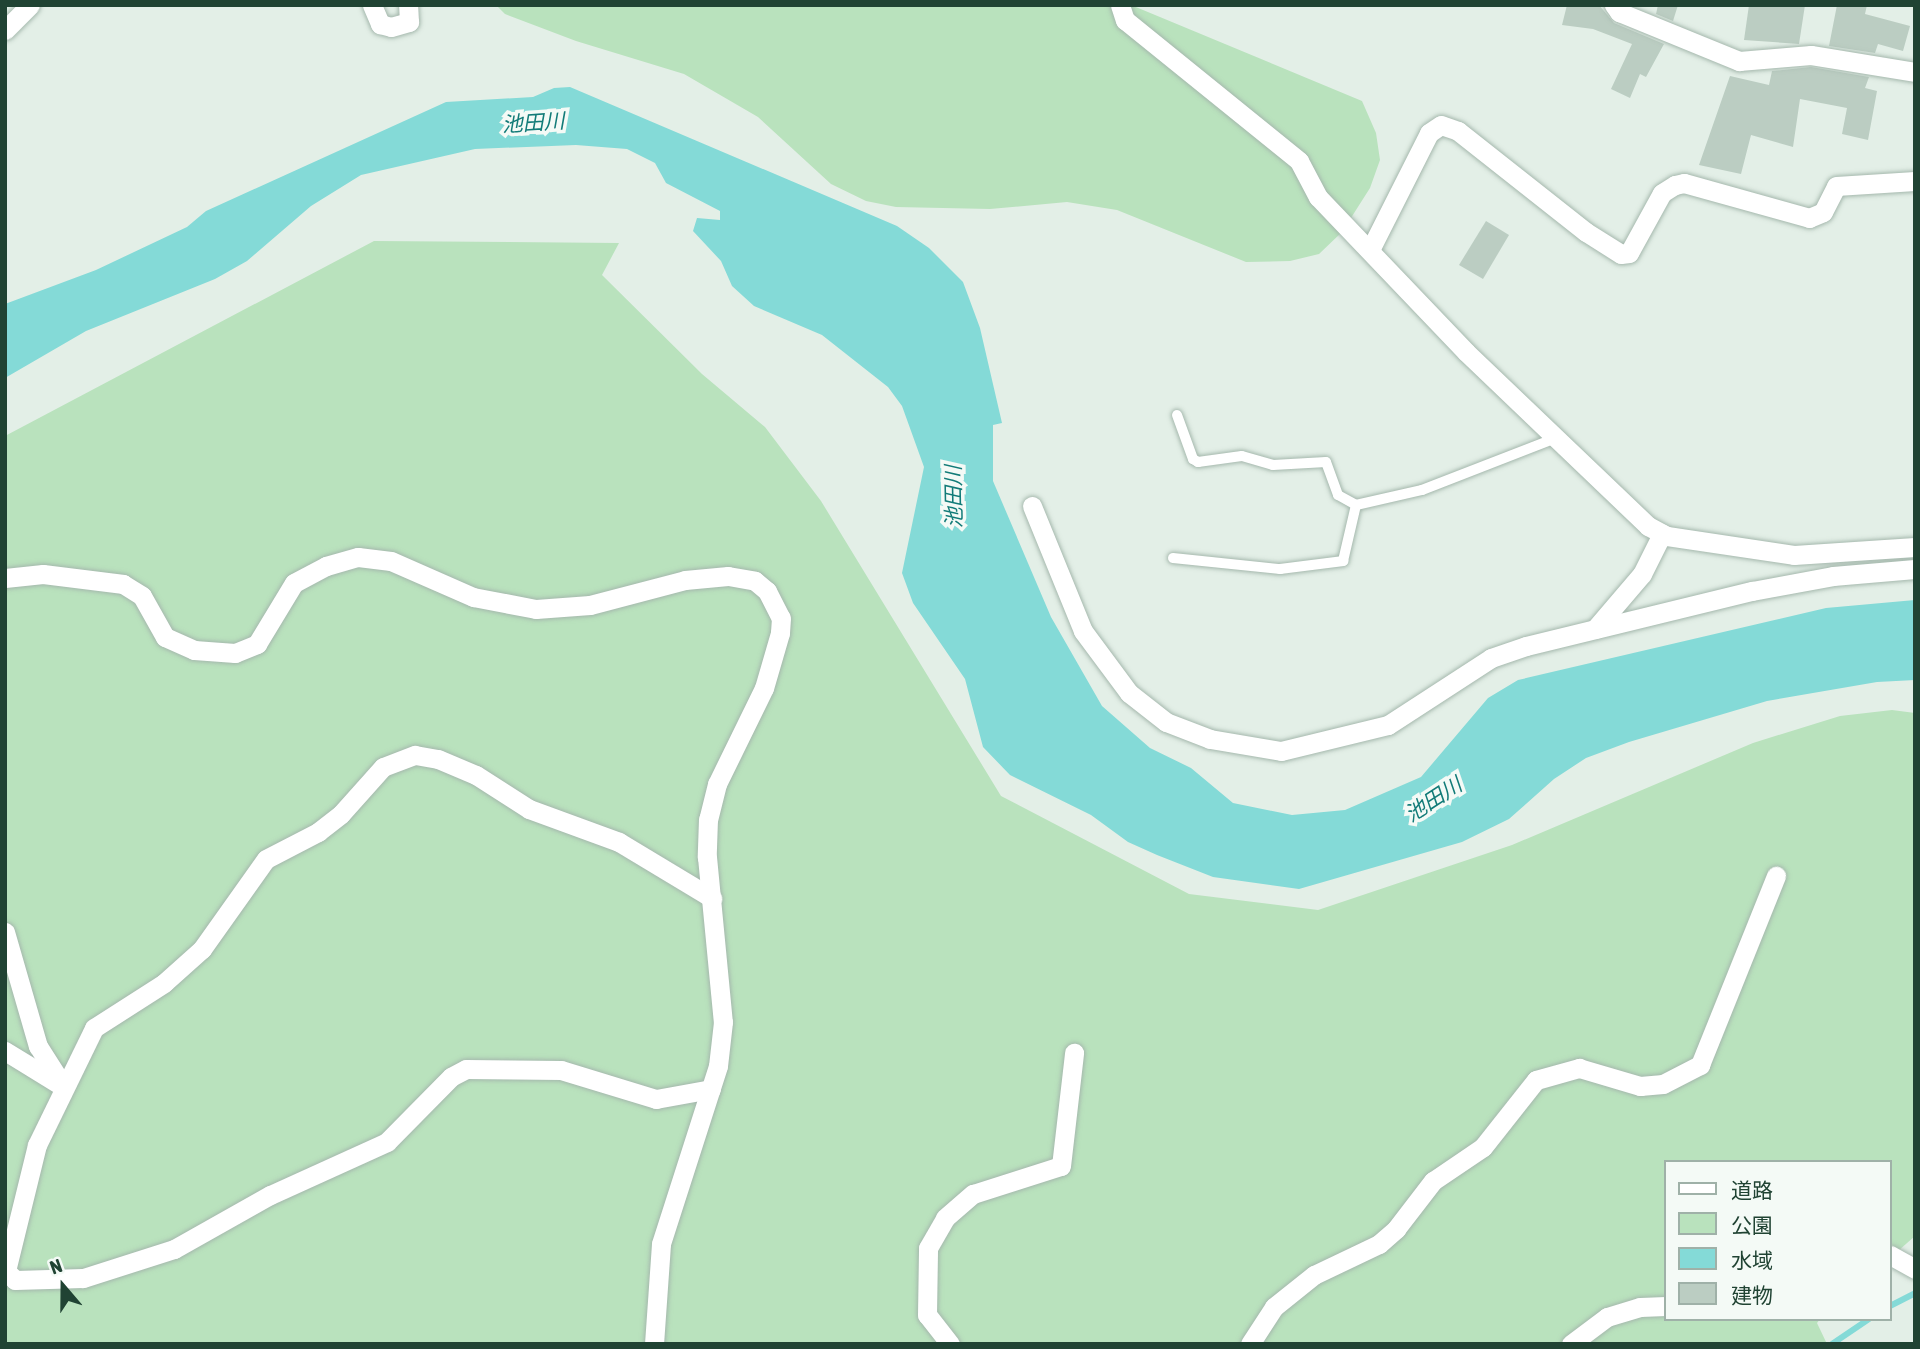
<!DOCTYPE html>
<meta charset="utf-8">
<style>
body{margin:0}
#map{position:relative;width:1920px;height:1349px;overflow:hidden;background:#e3efe7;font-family:"Asap Condensed","Noto Sans JP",sans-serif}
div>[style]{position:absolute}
.green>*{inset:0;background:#b9e2bd}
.water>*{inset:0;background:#84dad7}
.stream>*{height:6px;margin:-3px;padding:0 3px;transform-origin:3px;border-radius:3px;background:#84dad7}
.building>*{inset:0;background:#bbcdc2}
.roads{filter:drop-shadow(0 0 2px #a5b8ad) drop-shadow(0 0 2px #a5b8ad)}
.lane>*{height:10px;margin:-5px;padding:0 5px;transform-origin:5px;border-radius:5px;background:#fff}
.street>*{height:19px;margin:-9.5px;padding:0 9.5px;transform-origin:9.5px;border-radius:9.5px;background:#fff}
span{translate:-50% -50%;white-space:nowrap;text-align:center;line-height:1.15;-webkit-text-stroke:7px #f4faf6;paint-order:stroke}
.water-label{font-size:21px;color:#127b78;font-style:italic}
.frame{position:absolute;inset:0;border:7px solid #204333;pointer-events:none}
.legend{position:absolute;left:1664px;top:1160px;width:228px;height:161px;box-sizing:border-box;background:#f4faf6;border:2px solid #9fb1a8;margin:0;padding:9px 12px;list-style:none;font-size:21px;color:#204333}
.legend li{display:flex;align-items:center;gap:14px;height:35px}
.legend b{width:35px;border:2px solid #9fb1a8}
.north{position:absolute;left:28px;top:1251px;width:70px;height:70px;-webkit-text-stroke:5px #f4faf6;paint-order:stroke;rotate:340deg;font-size:19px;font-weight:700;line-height:28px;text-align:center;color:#204333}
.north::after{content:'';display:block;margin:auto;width:24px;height:32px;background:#204333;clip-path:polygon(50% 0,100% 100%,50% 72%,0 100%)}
</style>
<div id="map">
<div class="green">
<i style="clip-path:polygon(496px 5px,1131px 5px,1362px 101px,1376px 133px,1380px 160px,1370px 188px,1342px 232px,1319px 254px,1290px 261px,1246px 262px,1117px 210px,1067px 202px,990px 209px,896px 207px,866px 201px,831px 184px,758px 117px,684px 74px,576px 41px,505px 14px)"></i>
<i style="clip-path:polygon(374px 241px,619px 243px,602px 275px,702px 374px,765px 427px,821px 501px,1001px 796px,1189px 894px,1318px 910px,1512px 845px,1753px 743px,1840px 716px,1892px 710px,1915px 713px,1915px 1236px,1890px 1258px,1890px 1162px,1666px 1162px,1666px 1319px,1820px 1319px,1817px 1323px,1827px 1344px,5px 1344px,5px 436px)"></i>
</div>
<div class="water">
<i style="clip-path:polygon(570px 87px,897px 226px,929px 248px,963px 282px,980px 328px,1002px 423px,993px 425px,993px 481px,1051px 617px,1102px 706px,1150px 748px,1191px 768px,1233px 803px,1292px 815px,1345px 810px,1421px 777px,1488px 698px,1518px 680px,1826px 608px,1915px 600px,1915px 680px,1877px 682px,1767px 701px,1629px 742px,1586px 758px,1554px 779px,1509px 819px,1462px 842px,1299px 889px,1213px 877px,1157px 855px,1128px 842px,1091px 815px,1010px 775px,983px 747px,965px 679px,913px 603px,902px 573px,924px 467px,902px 406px,888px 387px,822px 335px,754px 306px,732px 286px,721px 261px,693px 231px,697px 218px,720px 220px,720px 211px,666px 183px,655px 163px,627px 149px,576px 145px,475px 149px,361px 175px,311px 206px,247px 261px,215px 279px,86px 331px,5px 378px,5px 304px,96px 270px,187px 227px,206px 211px,446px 102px,533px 97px,554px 88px)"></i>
</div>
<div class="stream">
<i style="left:1890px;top:1306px;width:28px;rotate:-27deg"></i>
<i style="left:1832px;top:1344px;width:45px;rotate:-34deg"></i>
</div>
<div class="building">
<i style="clip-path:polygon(1567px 5px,1599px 5px,1614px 23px,1664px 44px,1646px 77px,1640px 74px,1630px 98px,1611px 89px,1632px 44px,1593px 29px,1562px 25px)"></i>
<i style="clip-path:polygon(1658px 5px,1678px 5px,1673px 21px,1656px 14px)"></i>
<i style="clip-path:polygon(1749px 5px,1805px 5px,1799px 44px,1744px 40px)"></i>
<i style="clip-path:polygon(1837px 5px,1867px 5px,1865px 14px,1910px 26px,1903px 51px,1878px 44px,1875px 53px,1829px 46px)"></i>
<i style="clip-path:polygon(1811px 67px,1869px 77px,1865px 88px,1877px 91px,1868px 140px,1842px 134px,1847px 108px,1800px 99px,1793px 147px,1751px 135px,1741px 174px,1699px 165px,1730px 76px,1769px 85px,1772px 71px)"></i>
<i style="clip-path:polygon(1486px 221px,1509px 235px,1483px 279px,1459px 265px)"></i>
</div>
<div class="roads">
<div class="lane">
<i style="left:1177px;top:415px;width:47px;rotate:70deg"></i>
<i style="left:1193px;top:459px;width:6px;rotate:31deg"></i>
<i style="left:1198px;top:462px;width:44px;rotate:-7.8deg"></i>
<i style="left:1242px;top:456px;width:32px;rotate:16deg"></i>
<i style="left:1273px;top:465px;width:53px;rotate:-3.2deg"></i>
<i style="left:1326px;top:462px;width:35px;rotate:70deg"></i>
<i style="left:1338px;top:495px;width:21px;rotate:29deg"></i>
<i style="left:1356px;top:505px;width:68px;rotate:-12.8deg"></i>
<i style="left:1422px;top:490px;width:144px;rotate:-21.2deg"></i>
<i style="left:1173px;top:558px;width:108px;rotate:5.9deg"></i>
<i style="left:1280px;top:569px;width:64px;rotate:-7.2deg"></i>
<i style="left:1343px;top:561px;width:57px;rotate:-76.9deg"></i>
</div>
<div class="street">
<i style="left:372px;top:5px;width:21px;rotate:67deg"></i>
<i style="left:380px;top:24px;width:11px;rotate:15deg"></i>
<i style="left:391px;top:27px;width:19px;rotate:-16deg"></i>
<i style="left:409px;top:22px;width:17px;rotate:-93deg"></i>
<i style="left:1120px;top:5px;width:16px;rotate:72deg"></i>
<i style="left:1125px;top:20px;width:224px;rotate:39deg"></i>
<i style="left:1299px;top:161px;width:41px;rotate:62.2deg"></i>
<i style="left:1318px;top:197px;width:214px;rotate:46.3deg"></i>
<i style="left:1466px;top:352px;width:252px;rotate:43.7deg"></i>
<i style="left:1648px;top:526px;width:21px;rotate:28deg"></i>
<i style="left:1667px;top:536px;width:128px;rotate:8.5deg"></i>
<i style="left:1794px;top:555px;width:121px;rotate:-3.8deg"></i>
<i style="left:1614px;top:5px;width:9px;rotate:54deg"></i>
<i style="left:1619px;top:12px;width:130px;rotate:22.2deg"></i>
<i style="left:1739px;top:61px;width:72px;rotate:-4.8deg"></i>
<i style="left:1811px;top:55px;width:105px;rotate:9.3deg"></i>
<i style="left:5px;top:30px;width:35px;rotate:-45deg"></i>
<i style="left:1370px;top:250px;width:131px;rotate:-63.2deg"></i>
<i style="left:1429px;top:133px;width:14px;rotate:-34deg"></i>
<i style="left:1441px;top:125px;width:18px;rotate:19deg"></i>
<i style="left:1458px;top:131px;width:163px;rotate:38.3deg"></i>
<i style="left:1586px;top:232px;width:41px;rotate:32.2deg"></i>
<i style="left:1621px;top:254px;width:8px;rotate:-7deg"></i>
<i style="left:1629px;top:253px;width:68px;rotate:-61.2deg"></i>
<i style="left:1662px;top:193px;width:15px;rotate:-32deg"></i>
<i style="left:1675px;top:185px;width:9px;rotate:-13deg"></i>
<i style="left:1684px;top:183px;width:130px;rotate:15.6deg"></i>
<i style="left:1809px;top:218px;width:15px;rotate:-23deg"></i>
<i style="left:1823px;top:212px;width:29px;rotate:-63deg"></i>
<i style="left:1836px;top:186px;width:79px;rotate:-3.6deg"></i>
<i style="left:1032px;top:506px;width:135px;rotate:67.8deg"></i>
<i style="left:1083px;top:631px;width:77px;rotate:53.4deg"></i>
<i style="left:1129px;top:693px;width:47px;rotate:38.1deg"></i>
<i style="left:1166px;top:722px;width:47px;rotate:21.1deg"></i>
<i style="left:1210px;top:739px;width:72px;rotate:9.6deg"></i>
<i style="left:1281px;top:751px;width:110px;rotate:-13.7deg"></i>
<i style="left:1388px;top:725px;width:123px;rotate:-33deg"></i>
<i style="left:1491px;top:658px;width:37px;rotate:-19deg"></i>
<i style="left:1526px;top:646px;width:233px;rotate:-13.7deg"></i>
<i style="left:1752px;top:591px;width:82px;rotate:-10.5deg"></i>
<i style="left:1833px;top:576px;width:82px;rotate:-4.9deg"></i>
<i style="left:5px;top:578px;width:38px;rotate:-6deg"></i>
<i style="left:43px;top:574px;width:81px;rotate:7.1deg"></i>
<i style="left:123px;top:584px;width:22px;rotate:32deg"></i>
<i style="left:142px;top:596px;width:47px;rotate:60.7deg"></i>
<i style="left:165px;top:637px;width:32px;rotate:24deg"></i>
<i style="left:194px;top:650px;width:41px;rotate:4.2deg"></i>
<i style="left:235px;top:653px;width:24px;rotate:-22deg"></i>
<i style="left:257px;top:644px;width:71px;rotate:-58.8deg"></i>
<i style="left:294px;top:583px;width:36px;rotate:-28deg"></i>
<i style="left:326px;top:566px;width:33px;rotate:-16deg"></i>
<i style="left:358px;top:557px;width:33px;rotate:7deg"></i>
<i style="left:391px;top:561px;width:90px;rotate:23.7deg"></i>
<i style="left:473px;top:597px;width:64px;rotate:10.8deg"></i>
<i style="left:536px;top:609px;width:54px;rotate:-4.2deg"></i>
<i style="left:590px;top:605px;width:98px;rotate:-14.7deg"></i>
<i style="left:685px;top:580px;width:43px;rotate:-5.3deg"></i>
<i style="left:728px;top:576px;width:27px;rotate:10deg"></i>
<i style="left:755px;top:581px;width:16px;rotate:40deg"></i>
<i style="left:767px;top:591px;width:30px;rotate:63deg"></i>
<i style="left:781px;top:618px;width:15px;rotate:94deg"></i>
<i style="left:780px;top:633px;width:57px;rotate:106.2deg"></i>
<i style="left:764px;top:688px;width:107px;rotate:116.1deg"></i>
<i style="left:717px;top:784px;width:36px;rotate:104deg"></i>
<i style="left:708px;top:819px;width:38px;rotate:92deg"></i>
<i style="left:707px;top:857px;width:166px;rotate:84.5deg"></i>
<i style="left:723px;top:1022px;width:44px;rotate:96.5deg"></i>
<i style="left:718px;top:1066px;width:187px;rotate:107.8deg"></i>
<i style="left:661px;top:1244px;width:100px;rotate:94deg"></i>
<i style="left:1595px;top:629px;width:72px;rotate:-49.5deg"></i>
<i style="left:1642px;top:574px;width:45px;rotate:-63.4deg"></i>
<i style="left:5px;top:932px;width:119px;rotate:73.9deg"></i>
<i style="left:38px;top:1046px;width:49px;rotate:57.6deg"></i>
<i style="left:5px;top:1051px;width:61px;rotate:31.6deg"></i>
<i style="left:711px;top:1089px;width:56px;rotate:169.7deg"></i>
<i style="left:656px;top:1099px;width:99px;rotate:-163deg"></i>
<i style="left:561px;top:1070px;width:95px;rotate:-179.4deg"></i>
<i style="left:466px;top:1069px;width:17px;rotate:152deg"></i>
<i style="left:451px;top:1077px;width:91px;rotate:134.6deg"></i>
<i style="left:387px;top:1142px;width:128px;rotate:155.6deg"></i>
<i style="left:270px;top:1195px;width:110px;rotate:150.6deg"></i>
<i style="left:174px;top:1249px;width:96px;rotate:162.3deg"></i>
<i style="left:83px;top:1278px;width:68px;rotate:178.3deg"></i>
<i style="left:15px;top:1280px;width:13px;rotate:-135deg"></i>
<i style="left:6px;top:1271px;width:130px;rotate:-76.2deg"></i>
<i style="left:37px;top:1145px;width:130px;rotate:-64deg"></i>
<i style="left:94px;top:1028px;width:83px;rotate:-32.7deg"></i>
<i style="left:164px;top:983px;width:51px;rotate:-41.8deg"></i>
<i style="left:202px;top:949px;width:110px;rotate:-54.6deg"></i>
<i style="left:266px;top:859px;width:59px;rotate:-27.4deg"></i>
<i style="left:318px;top:832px;width:29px;rotate:-38deg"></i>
<i style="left:341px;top:814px;width:63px;rotate:-48.2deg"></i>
<i style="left:383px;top:767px;width:34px;rotate:-21deg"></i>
<i style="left:415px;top:755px;width:23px;rotate:10deg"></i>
<i style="left:438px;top:759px;width:41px;rotate:22.8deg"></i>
<i style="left:476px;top:775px;width:63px;rotate:32.7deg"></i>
<i style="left:529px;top:809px;width:96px;rotate:20.1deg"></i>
<i style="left:619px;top:842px;width:109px;rotate:31.1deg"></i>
<i style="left:1890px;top:1255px;width:29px;rotate:29deg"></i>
<i style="left:950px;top:1344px;width:37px;rotate:-128deg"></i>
<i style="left:927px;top:1315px;width:67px;rotate:-89.1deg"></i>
<i style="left:928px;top:1248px;width:34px;rotate:-60deg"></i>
<i style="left:945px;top:1218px;width:37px;rotate:-41deg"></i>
<i style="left:973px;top:1194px;width:92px;rotate:-17.7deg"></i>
<i style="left:1061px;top:1166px;width:114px;rotate:-83.4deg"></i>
<i style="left:1250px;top:1344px;width:44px;rotate:-57deg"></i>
<i style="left:1274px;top:1307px;width:51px;rotate:-38.7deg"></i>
<i style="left:1314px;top:1275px;width:72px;rotate:-25.5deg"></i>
<i style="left:1379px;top:1244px;width:23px;rotate:-41deg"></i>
<i style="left:1396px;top:1229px;width:61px;rotate:-52.4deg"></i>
<i style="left:1433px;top:1181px;width:60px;rotate:-34.2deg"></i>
<i style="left:1483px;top:1147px;width:85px;rotate:-51.7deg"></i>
<i style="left:1536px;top:1080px;width:45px;rotate:-15.6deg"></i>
<i style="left:1579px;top:1068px;width:64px;rotate:16.4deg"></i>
<i style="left:1640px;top:1086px;width:23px;rotate:-5deg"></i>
<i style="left:1663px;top:1084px;width:42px;rotate:-27.2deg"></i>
<i style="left:1700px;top:1065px;width:204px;rotate:-68.1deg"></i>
<i style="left:1571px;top:1344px;width:45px;rotate:-36.9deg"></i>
<i style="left:1607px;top:1317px;width:34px;rotate:-17deg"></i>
<i style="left:1640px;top:1307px;width:26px;rotate:-2deg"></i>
</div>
</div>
<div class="water-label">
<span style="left:533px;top:122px;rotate:-4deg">池田川</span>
<span style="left:953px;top:497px;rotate:-91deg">池田川</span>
<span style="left:1433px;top:799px;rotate:-33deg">池田川</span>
</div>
<div class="frame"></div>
<ul class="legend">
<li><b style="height:9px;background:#fff"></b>道路</li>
<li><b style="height:19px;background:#b9e2bd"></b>公園</li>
<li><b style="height:19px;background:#84dad7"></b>水域</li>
<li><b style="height:19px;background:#bbcdc2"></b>建物</li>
</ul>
<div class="north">N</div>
</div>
